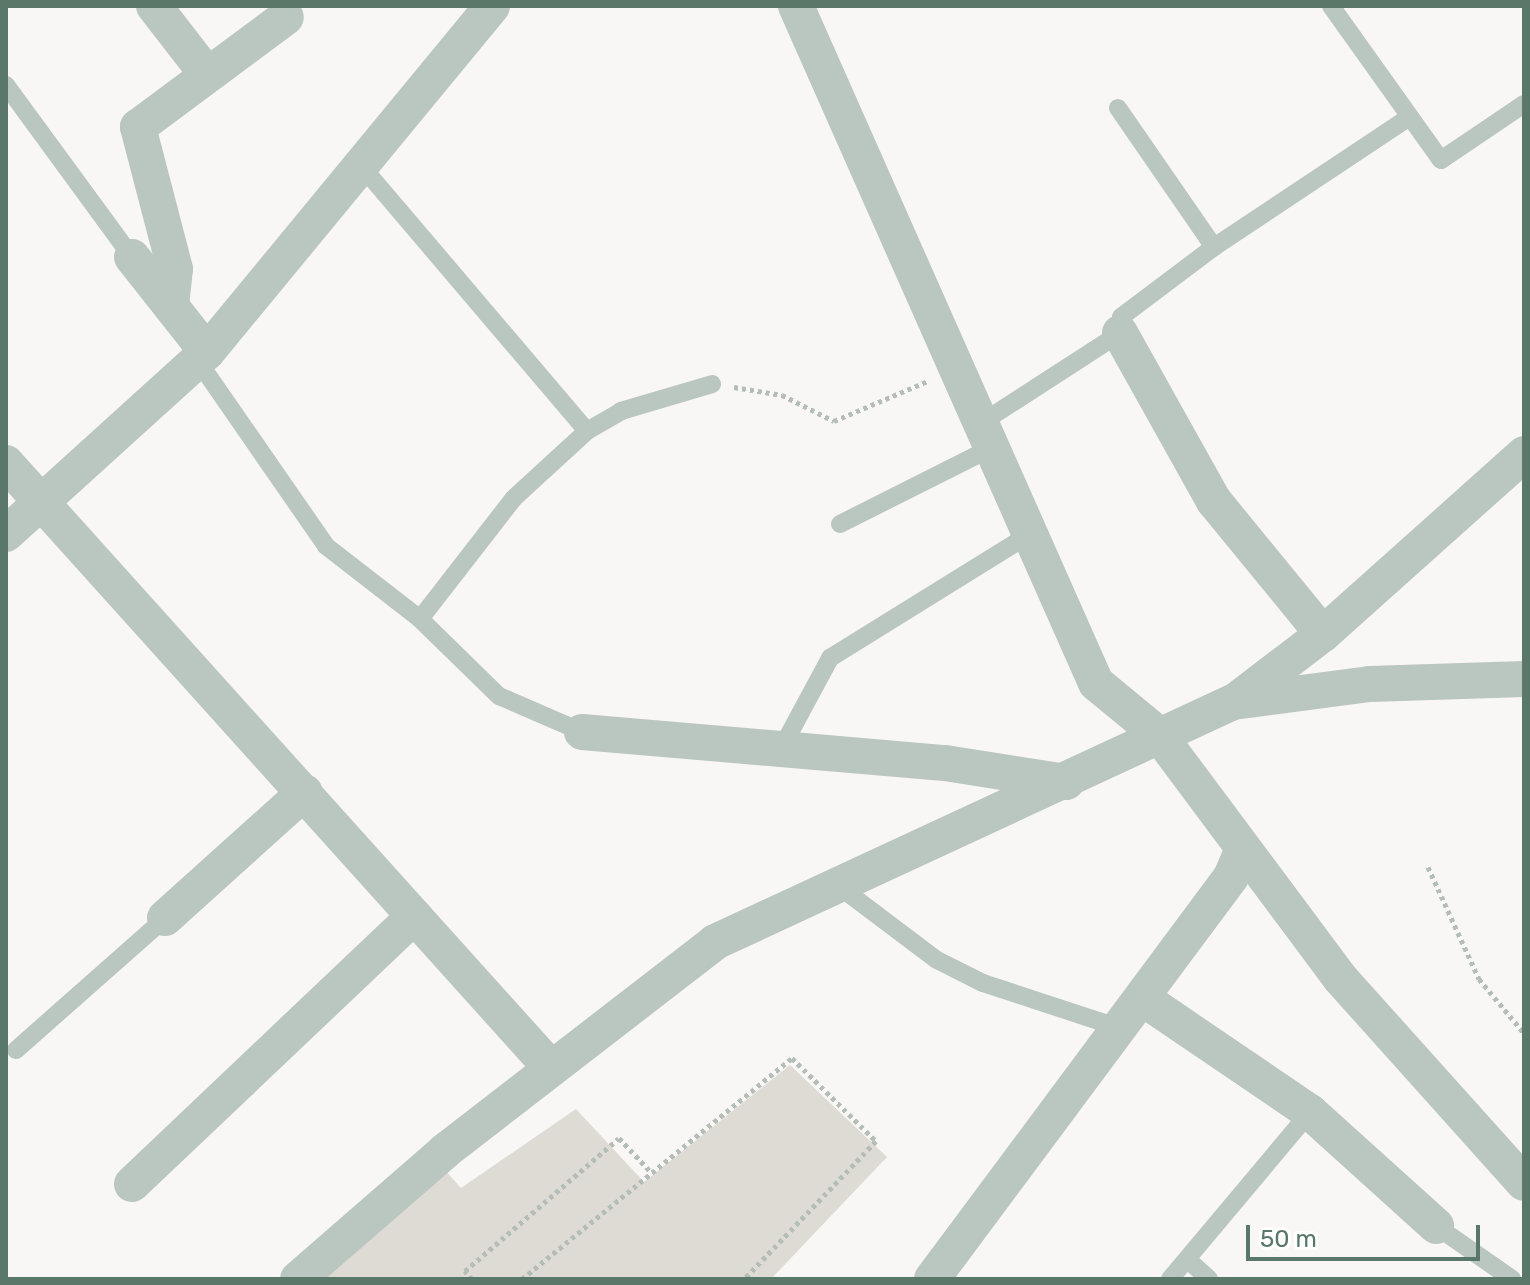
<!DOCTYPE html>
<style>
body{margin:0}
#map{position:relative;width:1530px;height:1285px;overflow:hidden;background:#f9f6f6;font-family:Rubik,sans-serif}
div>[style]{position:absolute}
.green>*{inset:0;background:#dedbd5}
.path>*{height:5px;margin-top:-2.5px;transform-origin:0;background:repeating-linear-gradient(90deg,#b4bdb8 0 4px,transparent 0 8px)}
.lane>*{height:18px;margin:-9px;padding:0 9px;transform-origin:9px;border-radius:9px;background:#bac6c0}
.street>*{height:36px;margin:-18px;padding:0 18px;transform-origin:18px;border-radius:18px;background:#bac6c0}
span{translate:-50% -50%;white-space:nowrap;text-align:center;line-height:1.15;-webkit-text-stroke:8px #fff;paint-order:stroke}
.frame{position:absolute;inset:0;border:8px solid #597869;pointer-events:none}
.scale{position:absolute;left:1246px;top:1225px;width:234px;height:36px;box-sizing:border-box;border:4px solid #597869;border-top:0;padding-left:10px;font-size:24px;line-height:28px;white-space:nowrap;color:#597869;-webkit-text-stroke:6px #fff;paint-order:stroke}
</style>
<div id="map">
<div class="green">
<i style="clip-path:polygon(790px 1065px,887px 1157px,771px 1279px,325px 1279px,443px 1168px,461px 1188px,576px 1109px,644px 1182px)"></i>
</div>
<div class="path">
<i style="left:734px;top:387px;width:49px;rotate:9.5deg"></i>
<i style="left:782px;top:395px;width:58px;rotate:26.6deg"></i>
<i style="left:834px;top:421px;width:102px;rotate:-23.1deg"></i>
<i style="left:1428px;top:867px;width:123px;rotate:65.5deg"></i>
<i style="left:1479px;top:979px;width:70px;rotate:50.2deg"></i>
<i style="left:472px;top:1279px;width:11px;rotate:-131deg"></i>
<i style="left:465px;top:1271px;width:203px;rotate:-40.8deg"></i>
<i style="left:619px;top:1138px;width:48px;rotate:46.7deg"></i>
<i style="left:522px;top:1279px;width:349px;rotate:-39.3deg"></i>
<i style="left:792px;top:1058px;width:118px;rotate:44.7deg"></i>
<i style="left:876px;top:1141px;width:191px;rotate:133.7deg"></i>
</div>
<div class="lane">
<i style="left:1331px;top:6px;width:189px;rotate:54.5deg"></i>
<i style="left:1441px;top:160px;width:100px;rotate:-34deg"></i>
<i style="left:6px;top:85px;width:213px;rotate:53.8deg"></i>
<i style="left:1118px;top:108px;width:169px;rotate:55.4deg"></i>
<i style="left:364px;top:169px;width:344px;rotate:49.6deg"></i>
<i style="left:198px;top:361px;width:225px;rotate:55.3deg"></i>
<i style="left:326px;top:546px;width:119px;rotate:37.8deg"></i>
<i style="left:420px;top:619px;width:110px;rotate:44.3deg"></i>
<i style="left:499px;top:696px;width:90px;rotate:23.4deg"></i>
<i style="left:978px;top:425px;width:169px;rotate:-32.9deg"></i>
<i style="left:1120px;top:333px;width:16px;rotate:-86deg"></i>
<i style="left:1121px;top:317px;width:116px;rotate:-37deg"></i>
<i style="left:1214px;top:247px;width:232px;rotate:-33.6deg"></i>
<i style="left:840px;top:524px;width:165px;rotate:-26.7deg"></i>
<i style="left:420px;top:619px;width:152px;rotate:-52.2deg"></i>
<i style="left:513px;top:499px;width:100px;rotate:-42.6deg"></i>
<i style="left:587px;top:431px;width:39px;rotate:-30deg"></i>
<i style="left:621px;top:411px;width:95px;rotate:-16.5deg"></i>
<i style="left:780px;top:751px;width:106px;rotate:-61.7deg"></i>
<i style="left:830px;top:658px;width:233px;rotate:-31.8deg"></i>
<i style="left:840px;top:887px;width:121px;rotate:37deg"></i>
<i style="left:937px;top:960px;width:51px;rotate:26.6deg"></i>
<i style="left:983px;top:983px;width:144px;rotate:18.2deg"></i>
<i style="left:16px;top:1050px;width:199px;rotate:-41.5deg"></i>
<i style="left:1436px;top:1226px;width:93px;rotate:34.9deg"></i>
<i style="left:1188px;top:1260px;width:28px;rotate:42deg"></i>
<i style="left:1170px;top:1279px;width:218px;rotate:-50deg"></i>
</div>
<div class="street">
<i style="left:154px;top:6px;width:85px;rotate:52.2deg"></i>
<i style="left:796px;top:6px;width:740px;rotate:66.1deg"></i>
<i style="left:1096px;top:683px;width:82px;rotate:39.5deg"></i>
<i style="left:1159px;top:735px;width:303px;rotate:53.3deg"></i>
<i style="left:1340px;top:978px;width:275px;rotate:48.1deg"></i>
<i style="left:132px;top:257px;width:121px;rotate:51.7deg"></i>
<i style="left:171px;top:306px;width:37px;rotate:-84deg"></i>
<i style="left:175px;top:269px;width:147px;rotate:-104.6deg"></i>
<i style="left:138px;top:127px;width:184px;rotate:-36.6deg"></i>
<i style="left:1120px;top:333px;width:193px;rotate:60.8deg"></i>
<i style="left:1214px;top:501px;width:172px;rotate:50.7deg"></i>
<i style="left:6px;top:463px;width:813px;rotate:47.99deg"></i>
<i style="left:6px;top:534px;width:271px;rotate:-42.2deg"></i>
<i style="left:207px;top:352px;width:448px;rotate:-50.5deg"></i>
<i style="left:1238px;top:699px;width:107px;rotate:-37.4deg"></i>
<i style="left:1323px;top:634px;width:270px;rotate:-41.8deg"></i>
<i style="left:582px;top:732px;width:364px;rotate:4.9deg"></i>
<i style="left:945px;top:763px;width:123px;rotate:8.9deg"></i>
<i style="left:165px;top:918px;width:188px;rotate:-42deg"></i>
<i style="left:1142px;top:998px;width:203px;rotate:34.2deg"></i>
<i style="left:1310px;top:1112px;width:170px;rotate:42.1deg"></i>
<i style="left:132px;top:1184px;width:389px;rotate:-43.5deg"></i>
<i style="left:298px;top:1279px;width:195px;rotate:-41deg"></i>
<i style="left:445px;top:1151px;width:341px;rotate:-37.7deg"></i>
<i style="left:715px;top:942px;width:571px;rotate:-24.86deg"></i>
<i style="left:1233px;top:702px;width:138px;rotate:-7.5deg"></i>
<i style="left:1370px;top:684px;width:154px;rotate:-1.9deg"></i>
<i style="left:932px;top:1279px;width:501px;rotate:-53.36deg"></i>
<i style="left:1231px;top:877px;width:26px;rotate:-67deg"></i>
</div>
<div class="frame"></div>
<div class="scale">50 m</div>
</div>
